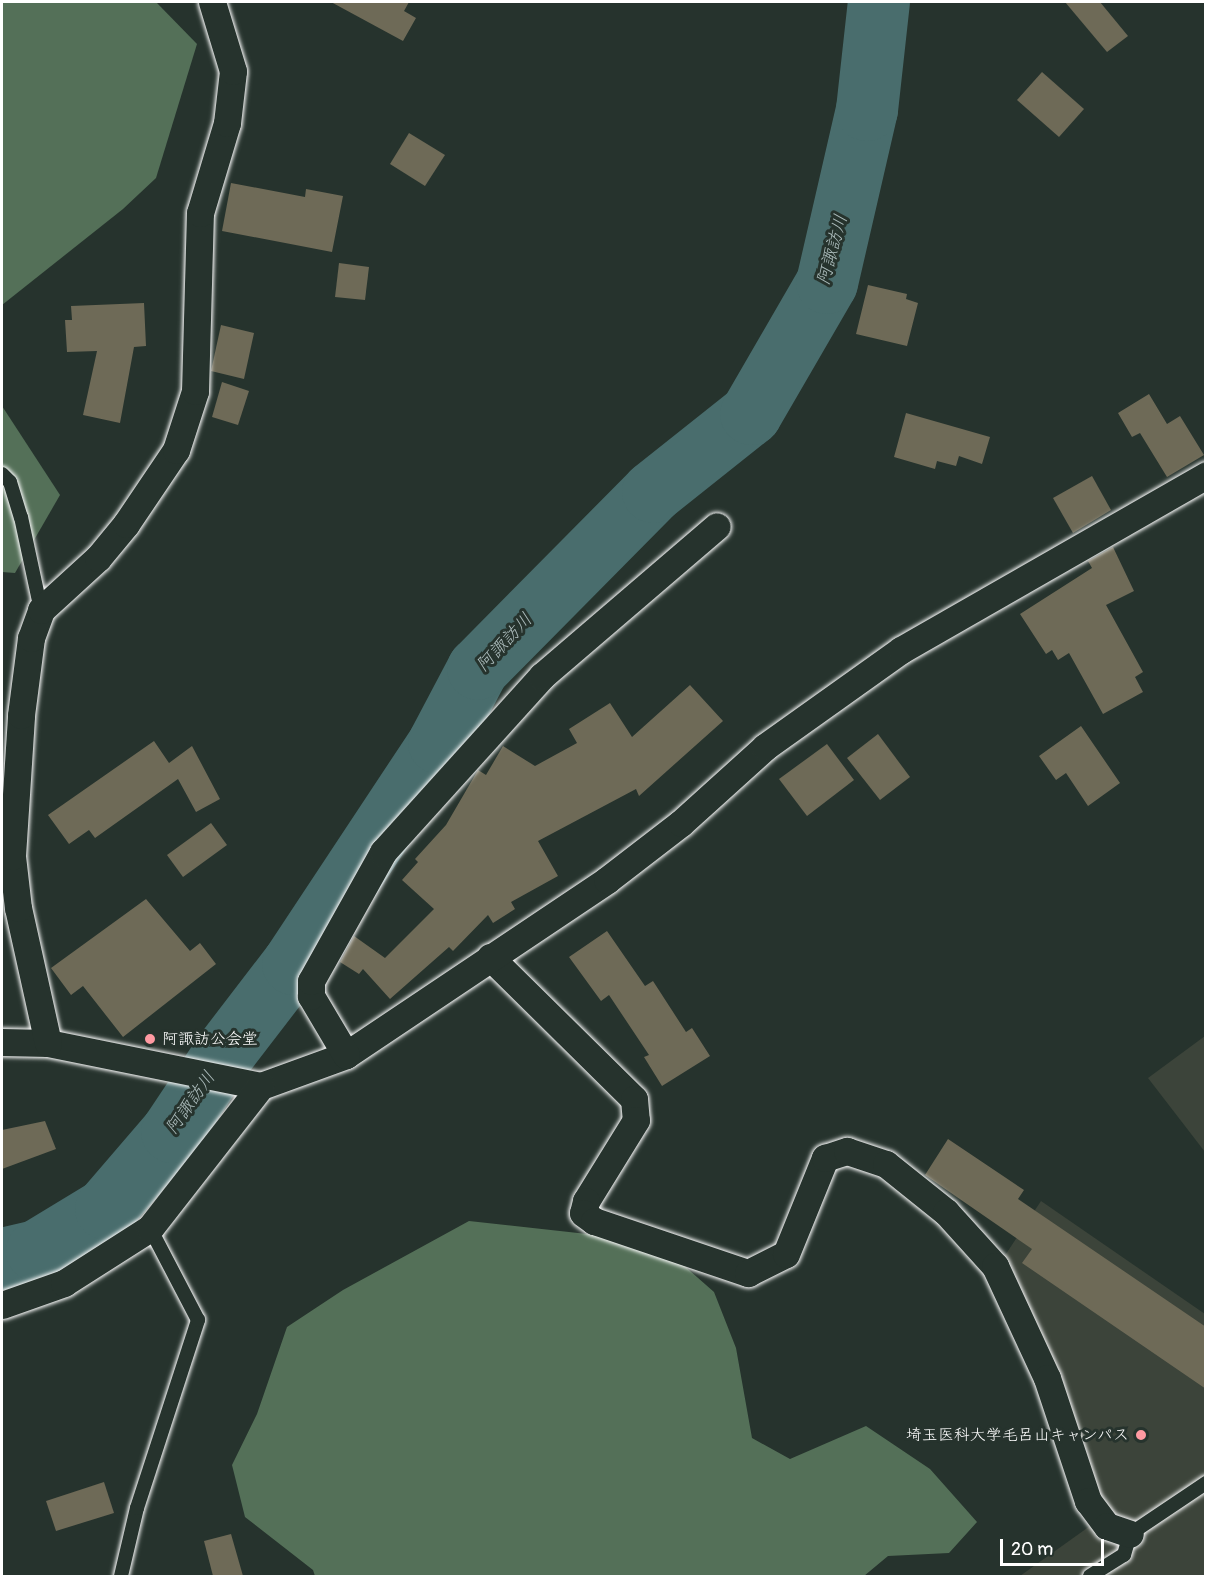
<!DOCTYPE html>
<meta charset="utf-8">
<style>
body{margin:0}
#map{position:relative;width:1207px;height:1578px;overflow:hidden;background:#26332d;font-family:Pangolin,"Klee One",sans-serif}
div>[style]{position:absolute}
.built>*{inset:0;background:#3c443a}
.green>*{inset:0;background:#547058}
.river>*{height:62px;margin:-31px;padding:0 31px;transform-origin:31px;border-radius:31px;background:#496d6d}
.building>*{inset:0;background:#6e6a57}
.roads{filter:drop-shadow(0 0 2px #fff) drop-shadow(0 0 2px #fff)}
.lane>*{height:14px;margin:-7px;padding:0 7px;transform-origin:7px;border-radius:7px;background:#26332d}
.street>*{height:27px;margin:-13.5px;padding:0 13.5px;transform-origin:13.5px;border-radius:13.5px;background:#26332d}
.dots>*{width:16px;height:16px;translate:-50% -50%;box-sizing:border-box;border:3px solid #26332d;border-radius:50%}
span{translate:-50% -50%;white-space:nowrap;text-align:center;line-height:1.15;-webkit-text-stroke:6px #26332d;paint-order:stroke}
.poi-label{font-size:16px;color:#fff}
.left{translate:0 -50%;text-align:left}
.right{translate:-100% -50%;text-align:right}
.water-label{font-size:18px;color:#adbdbd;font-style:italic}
.frame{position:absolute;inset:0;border:3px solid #fff;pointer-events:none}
.scale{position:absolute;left:1000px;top:1539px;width:104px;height:27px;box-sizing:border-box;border:3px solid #fff;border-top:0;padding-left:8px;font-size:18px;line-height:21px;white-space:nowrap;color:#fff;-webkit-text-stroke:4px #26332d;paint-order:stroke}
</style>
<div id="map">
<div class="built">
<i style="clip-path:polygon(1205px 1036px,1205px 1152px,1148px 1078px)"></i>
<i style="clip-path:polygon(1041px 1201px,1205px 1314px,1205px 1576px,1020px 1576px,1104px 1516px,1051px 1353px,1002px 1260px)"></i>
</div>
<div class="green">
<i style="clip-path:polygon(2px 2px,156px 2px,197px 44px,156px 178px,123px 209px,2px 305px)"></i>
<i style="clip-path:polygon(2px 406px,60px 495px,15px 573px,2px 572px)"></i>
<i style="clip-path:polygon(469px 1221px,605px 1236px,681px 1263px,714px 1292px,736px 1348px,752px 1438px,790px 1459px,866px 1426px,930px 1469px,977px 1522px,949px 1553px,888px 1556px,864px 1576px,315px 1576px,313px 1570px,245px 1517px,232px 1465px,257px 1414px,287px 1327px,343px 1290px)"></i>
</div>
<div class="river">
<i style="left:2px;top:1259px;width:36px;rotate:-13deg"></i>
<i style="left:37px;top:1251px;width:81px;rotate:-31.3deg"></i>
<i style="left:106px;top:1209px;width:101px;rotate:-49.4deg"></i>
<i style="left:172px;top:1132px;width:94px;rotate:-56.3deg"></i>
<i style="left:224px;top:1054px;width:113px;rotate:-52.5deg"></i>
<i style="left:293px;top:964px;width:265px;rotate:-56.5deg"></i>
<i style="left:439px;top:743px;width:84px;rotate:-62.2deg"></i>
<i style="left:478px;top:669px;width:249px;rotate:-45.3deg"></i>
<i style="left:653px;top:492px;width:125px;rotate:-38.5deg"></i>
<i style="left:751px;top:414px;width:151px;rotate:-59.9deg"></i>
<i style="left:827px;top:283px;width:178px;rotate:-77deg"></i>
<i style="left:867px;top:110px;width:109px;rotate:-83.7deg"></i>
</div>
<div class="building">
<i style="clip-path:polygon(331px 2px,409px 2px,404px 11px,416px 18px,403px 41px)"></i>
<i style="clip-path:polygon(1065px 2px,1100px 2px,1128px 36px,1107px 52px)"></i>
<i style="clip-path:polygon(1042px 72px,1084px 109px,1059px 137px,1017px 100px)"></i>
<i style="clip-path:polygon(409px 133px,445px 155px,425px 186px,390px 164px)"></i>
<i style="clip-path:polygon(231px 183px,305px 197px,306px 189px,343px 196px,332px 252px,222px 231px)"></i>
<i style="clip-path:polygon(339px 263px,369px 267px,365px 300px,335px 297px)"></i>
<i style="clip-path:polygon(868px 285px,907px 294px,906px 299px,918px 303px,907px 346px,856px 334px)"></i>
<i style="clip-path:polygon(144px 303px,146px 346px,134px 347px,120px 423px,83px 415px,97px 351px,67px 352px,65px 320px,72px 320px,71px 306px)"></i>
<i style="clip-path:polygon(221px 325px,254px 333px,244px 379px,211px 371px)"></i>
<i style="clip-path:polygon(222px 382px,249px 391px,238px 425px,212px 417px)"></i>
<i style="clip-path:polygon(1149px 394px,1167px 424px,1180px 416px,1204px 455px,1167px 477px,1140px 433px,1132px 437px,1118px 413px)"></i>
<i style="clip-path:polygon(906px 413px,990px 437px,982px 464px,959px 456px,956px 466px,937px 461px,935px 469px,894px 457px)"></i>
<i style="clip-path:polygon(1092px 476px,1111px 510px,1073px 533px,1053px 498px)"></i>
<i style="clip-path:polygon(1113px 547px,1134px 591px,1106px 605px,1143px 672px,1135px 677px,1143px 692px,1103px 714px,1069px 653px,1058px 660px,1052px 650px,1046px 654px,1020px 614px,1092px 568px,1088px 561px)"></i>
<i style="clip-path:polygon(690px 685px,723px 721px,639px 796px,636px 789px,538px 841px,558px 876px,511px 902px,515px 909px,493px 923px,488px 915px,453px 951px,449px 947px,390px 999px,363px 969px,359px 974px,340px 962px,354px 936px,385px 958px,434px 909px,402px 880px,418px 862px,415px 859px,446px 825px,478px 770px,486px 775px,503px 746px,535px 766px,577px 743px,569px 729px,610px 703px,632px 737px)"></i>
<i style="clip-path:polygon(1081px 726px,1120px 783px,1088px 806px,1066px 773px,1056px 780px,1039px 756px)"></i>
<i style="clip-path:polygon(878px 734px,910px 777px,880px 800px,847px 758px)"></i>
<i style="clip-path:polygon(154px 741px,169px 763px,192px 746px,220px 799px,196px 812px,178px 779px,95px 838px,89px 830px,69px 844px,48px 815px)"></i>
<i style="clip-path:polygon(827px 744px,854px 780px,807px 816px,779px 779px)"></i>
<i style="clip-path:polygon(211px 823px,227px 845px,183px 877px,167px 855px)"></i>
<i style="clip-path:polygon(146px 899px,190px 951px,200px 943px,216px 964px,123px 1037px,83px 986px,71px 995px,51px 968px)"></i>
<i style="clip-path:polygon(607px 931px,645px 986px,653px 981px,686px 1032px,692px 1028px,710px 1056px,662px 1086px,644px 1057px,649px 1055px,609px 995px,601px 1001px,569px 957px)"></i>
<i style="clip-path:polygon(45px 1121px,56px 1149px,2px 1169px,2px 1130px)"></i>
<i style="clip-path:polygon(948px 1139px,1024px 1190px,1018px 1199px,1206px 1327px,1206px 1389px,1022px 1263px,1032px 1249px,925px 1175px)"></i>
<i style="clip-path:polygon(104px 1482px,114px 1513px,56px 1531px,46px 1501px)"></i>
<i style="clip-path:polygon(231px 1534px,243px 1576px,213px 1576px,204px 1541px)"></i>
</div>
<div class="roads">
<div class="lane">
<i style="left:2px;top:474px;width:11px;rotate:45deg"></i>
<i style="left:10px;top:482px;width:37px;rotate:73deg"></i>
<i style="left:21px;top:517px;width:95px;rotate:77.9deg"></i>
<i style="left:121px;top:1576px;width:70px;rotate:-76.8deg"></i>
<i style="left:137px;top:1508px;width:198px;rotate:-72deg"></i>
<i style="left:198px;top:1320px;width:104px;rotate:-117.6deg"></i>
<i style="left:1090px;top:1576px;width:40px;rotate:-32deg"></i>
<i style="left:1124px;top:1555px;width:22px;rotate:-74deg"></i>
<i style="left:1130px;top:1534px;width:92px;rotate:-33.9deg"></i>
</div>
<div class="street">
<i style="left:490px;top:957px;width:202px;rotate:44.6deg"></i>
<i style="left:634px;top:1099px;width:21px;rotate:85deg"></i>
<i style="left:636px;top:1120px;width:95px;rotate:121.7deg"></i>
<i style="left:586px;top:1201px;width:12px;rotate:104deg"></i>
<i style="left:583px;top:1213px;width:14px;rotate:36deg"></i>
<i style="left:594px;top:1221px;width:163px;rotate:18.7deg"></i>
<i style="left:748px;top:1273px;width:42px;rotate:-26.6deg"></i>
<i style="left:786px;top:1254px;width:104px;rotate:-67.9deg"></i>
<i style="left:825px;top:1158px;width:23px;rotate:-18deg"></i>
<i style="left:847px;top:1151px;width:41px;rotate:18.4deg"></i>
<i style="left:886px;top:1164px;width:77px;rotate:38.7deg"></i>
<i style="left:946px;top:1212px;width:73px;rotate:47.8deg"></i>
<i style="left:995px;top:1266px;width:123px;rotate:65.1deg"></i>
<i style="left:1047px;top:1378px;width:130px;rotate:71.6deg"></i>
<i style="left:1088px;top:1501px;width:31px;rotate:53deg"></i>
<i style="left:1107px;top:1526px;width:24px;rotate:19deg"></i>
<i style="left:2px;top:1042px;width:46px;rotate:1.2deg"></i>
<i style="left:48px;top:1043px;width:217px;rotate:11.4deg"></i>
<i style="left:261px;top:1086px;width:90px;rotate:-20deg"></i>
<i style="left:346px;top:1055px;width:314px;rotate:-33.8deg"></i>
<i style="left:607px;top:880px;width:93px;rotate:-37.6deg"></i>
<i style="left:681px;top:823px;width:113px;rotate:-42.1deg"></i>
<i style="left:765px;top:747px;width:167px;rotate:-35.5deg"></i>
<i style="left:901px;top:650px;width:352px;rotate:-29.8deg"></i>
<i style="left:48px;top:1043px;width:138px;rotate:-102.5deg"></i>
<i style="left:18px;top:908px;width:52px;rotate:-96.6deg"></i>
<i style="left:12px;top:856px;width:141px;rotate:-86.3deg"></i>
<i style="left:21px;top:715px;width:78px;rotate:-82.6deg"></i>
<i style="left:31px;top:638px;width:30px;rotate:-70deg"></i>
<i style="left:41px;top:610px;width:77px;rotate:-42.4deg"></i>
<i style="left:98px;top:558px;width:44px;rotate:-50.5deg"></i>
<i style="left:126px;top:524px;width:89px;rotate:-56deg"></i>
<i style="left:176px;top:450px;width:62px;rotate:-72.1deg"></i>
<i style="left:195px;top:391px;width:178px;rotate:-88.4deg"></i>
<i style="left:200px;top:213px;width:94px;rotate:-73.3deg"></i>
<i style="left:227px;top:123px;width:52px;rotate:-83.4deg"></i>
<i style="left:233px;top:71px;width:72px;rotate:-106.9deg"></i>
<i style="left:346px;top:1055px;width:69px;rotate:-120.7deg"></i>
<i style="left:311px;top:996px;width:15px;rotate:-90deg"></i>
<i style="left:311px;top:981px;width:148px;rotate:-60.8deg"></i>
<i style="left:383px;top:852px;width:237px;rotate:-47.9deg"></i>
<i style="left:542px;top:676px;width:230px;rotate:-40.6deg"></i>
<i style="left:2px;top:1305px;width:66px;rotate:-19.5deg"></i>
<i style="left:64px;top:1283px;width:102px;rotate:-32.6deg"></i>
<i style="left:150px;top:1228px;width:180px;rotate:-52deg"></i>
</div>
</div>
<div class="dots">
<i style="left:150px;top:1039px;background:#ff9aa2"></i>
<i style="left:1141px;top:1435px;background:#ff9aa2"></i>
</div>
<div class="poi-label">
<span class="left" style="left:162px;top:1039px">阿諏訪公会堂</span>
<span class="right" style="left:1129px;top:1435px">埼玉医科大学毛呂山キャンパス</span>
</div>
<div class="water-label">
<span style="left:833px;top:250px;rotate:-75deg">阿諏訪川</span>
<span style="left:505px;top:643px;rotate:-47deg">阿諏訪川</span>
<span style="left:191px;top:1103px;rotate:-55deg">阿諏訪川</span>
</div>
<div class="frame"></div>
<div class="scale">20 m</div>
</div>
